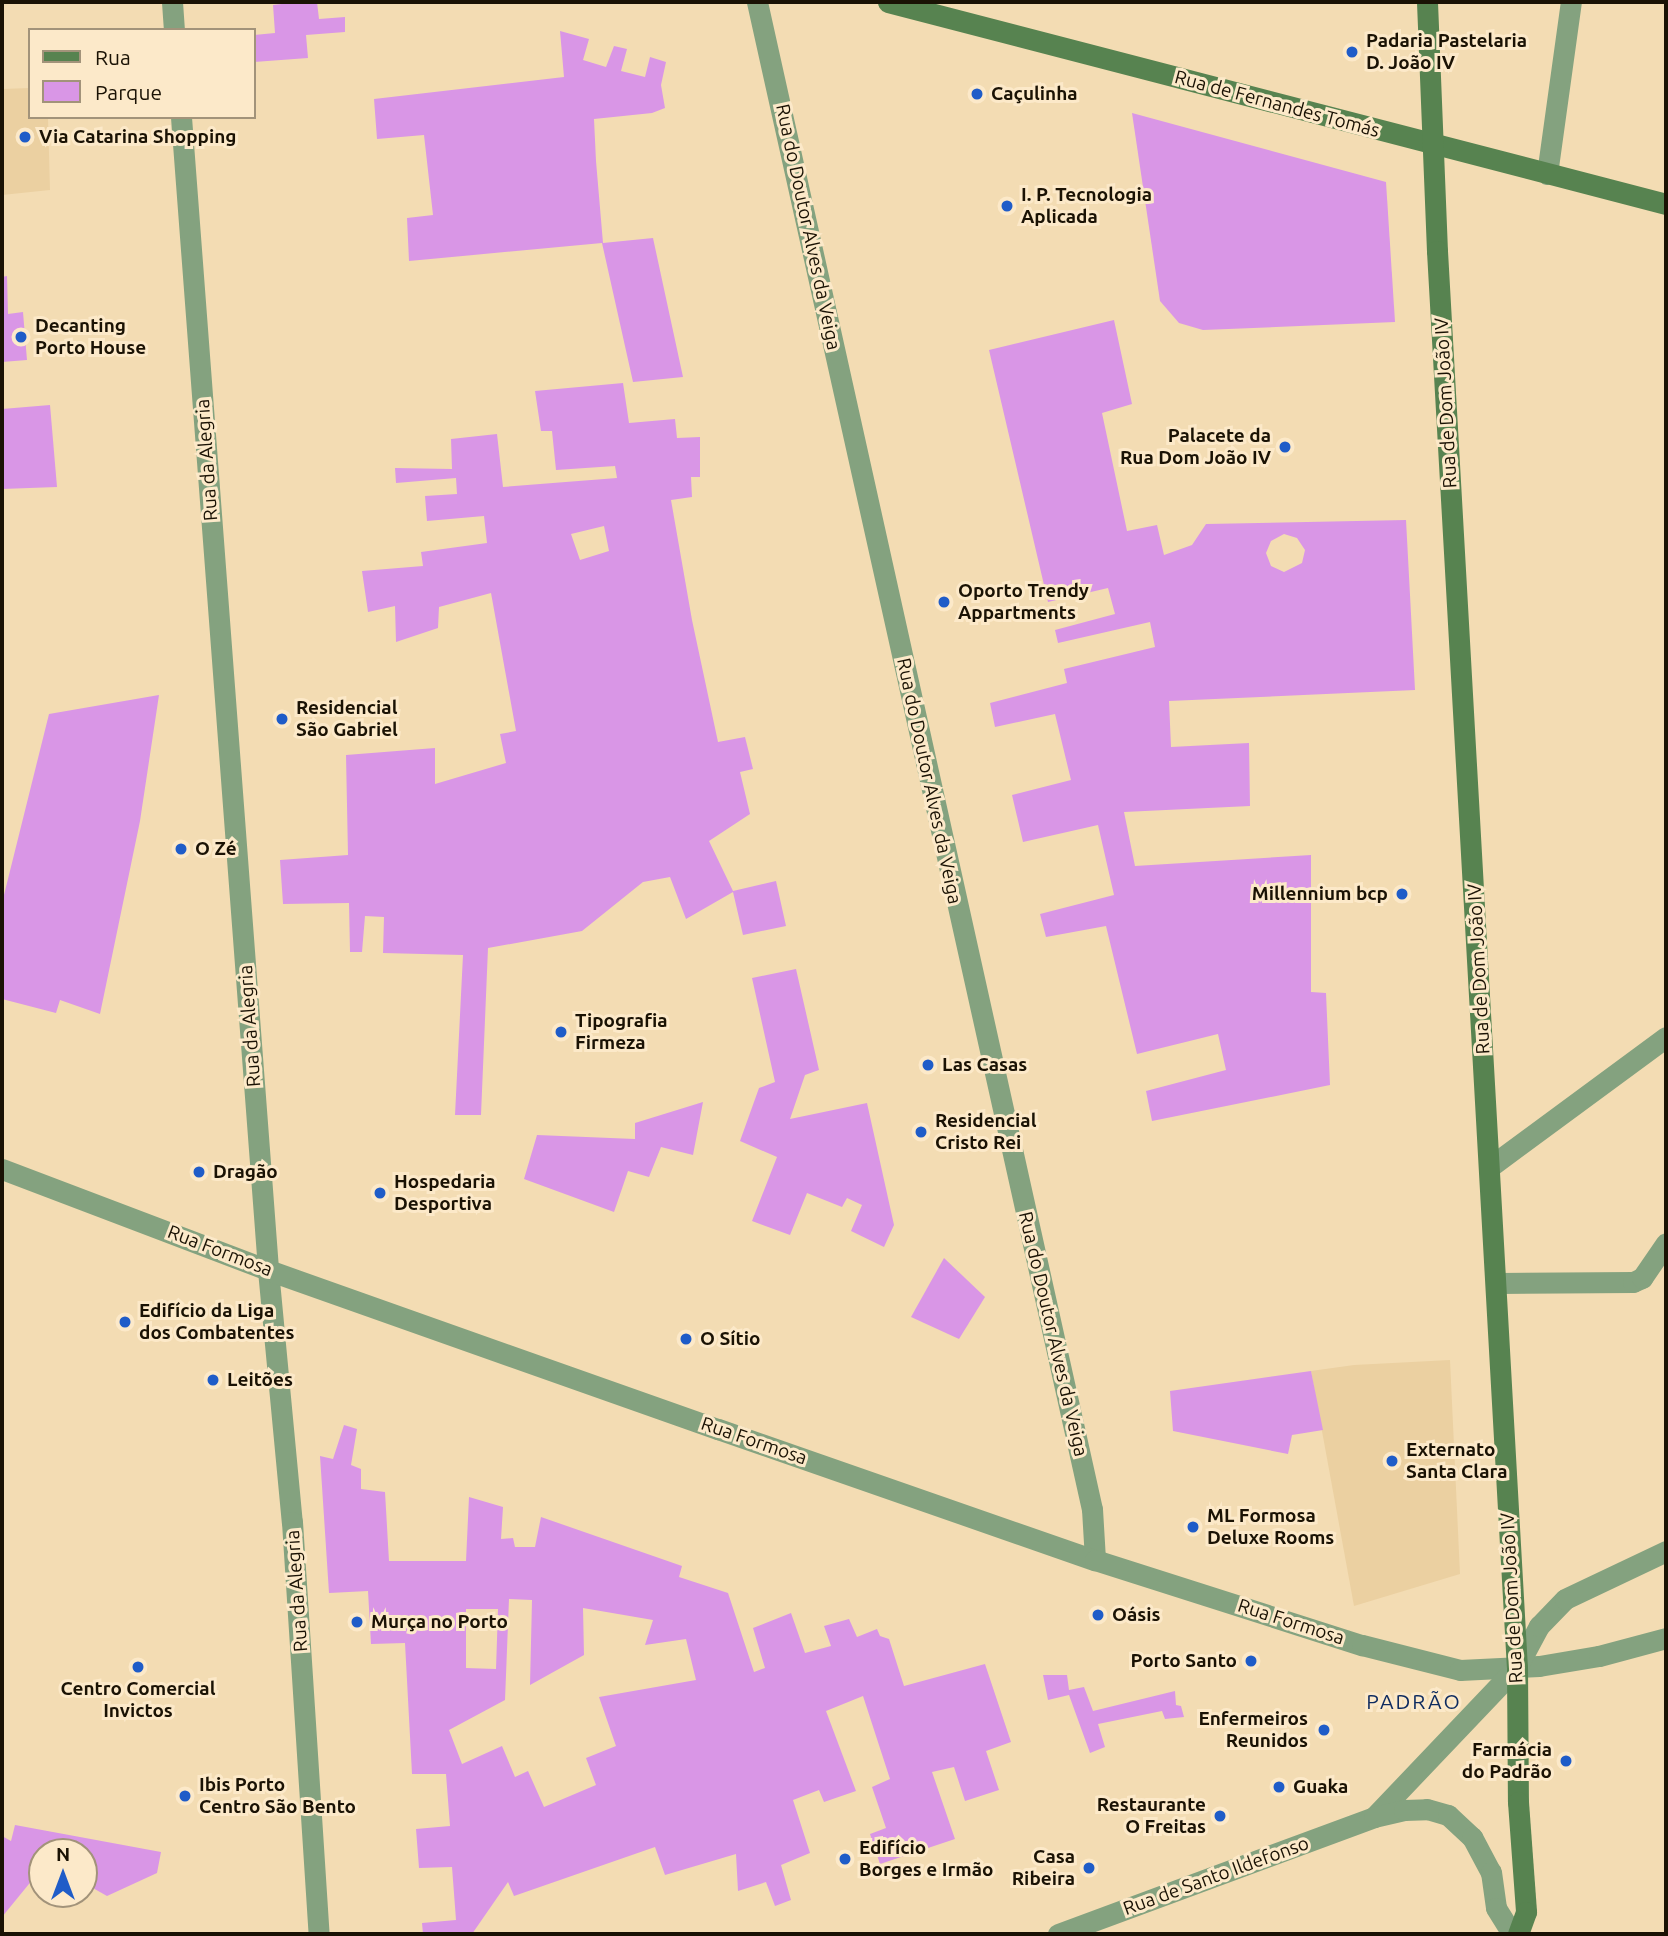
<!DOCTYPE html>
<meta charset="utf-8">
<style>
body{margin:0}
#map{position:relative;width:1668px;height:1936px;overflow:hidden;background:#f3dcb3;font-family:Ubuntu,sans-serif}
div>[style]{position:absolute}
.built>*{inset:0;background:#ebd0a1}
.green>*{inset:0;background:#d996e6}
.pedestrian>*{height:21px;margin:-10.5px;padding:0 10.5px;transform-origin:10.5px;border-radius:10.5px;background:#84a27f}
.minor>*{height:21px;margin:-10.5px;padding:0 10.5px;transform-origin:10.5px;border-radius:10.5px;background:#84a27f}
.tertiary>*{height:21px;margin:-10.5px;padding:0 10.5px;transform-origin:10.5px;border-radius:10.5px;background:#84a27f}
.secondary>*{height:21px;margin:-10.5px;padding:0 10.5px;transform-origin:10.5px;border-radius:10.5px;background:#578350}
.dots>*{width:19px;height:19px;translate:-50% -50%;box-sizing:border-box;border:4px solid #fce9c9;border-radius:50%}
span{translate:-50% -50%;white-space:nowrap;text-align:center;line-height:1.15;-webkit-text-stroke:6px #fce9c9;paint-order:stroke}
.poi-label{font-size:19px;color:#1a1204;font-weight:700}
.left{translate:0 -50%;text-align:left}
.right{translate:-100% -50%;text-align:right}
.street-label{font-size:19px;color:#1a1204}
.neighbourhood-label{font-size:21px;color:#0e2b5f;letter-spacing:2px}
.frame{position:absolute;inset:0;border:4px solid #1a1204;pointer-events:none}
.legend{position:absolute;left:28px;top:28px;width:228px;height:91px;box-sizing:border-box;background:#fce9c9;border:2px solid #a2937a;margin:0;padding:9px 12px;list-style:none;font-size:21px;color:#1a1204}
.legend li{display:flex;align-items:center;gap:14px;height:35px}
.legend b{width:35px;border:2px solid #a2937a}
.north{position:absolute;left:28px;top:1838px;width:70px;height:70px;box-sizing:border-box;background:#fce9c9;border:2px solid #a2937a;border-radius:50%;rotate:0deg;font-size:19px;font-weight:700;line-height:28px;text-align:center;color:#1a1204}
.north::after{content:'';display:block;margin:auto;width:24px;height:32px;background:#1f5cc8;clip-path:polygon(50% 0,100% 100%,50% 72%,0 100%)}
</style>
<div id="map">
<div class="built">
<i style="clip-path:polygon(30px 88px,30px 117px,48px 117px,50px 190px,2px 195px,2px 89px)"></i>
<i style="clip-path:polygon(1450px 1360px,1460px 1574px,1354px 1606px,1311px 1371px,1354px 1365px)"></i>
</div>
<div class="green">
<i style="clip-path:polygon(299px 2px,317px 2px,319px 19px,345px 17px,345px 32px,306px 35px,308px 58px,254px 62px,254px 35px,275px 33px,273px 5px)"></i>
<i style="clip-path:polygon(560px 31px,589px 39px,583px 60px,606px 67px,614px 46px,627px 49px,621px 71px,645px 77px,650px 57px,666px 62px,661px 85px,665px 108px,652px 113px,594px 119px,596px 161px,603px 243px,653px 238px,683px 377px,633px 382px,602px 243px,409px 261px,407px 218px,433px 215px,424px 135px,377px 139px,374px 99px,564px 77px)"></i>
<i style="clip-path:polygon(1132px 113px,1386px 182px,1395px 322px,1203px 330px,1179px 323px,1160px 301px)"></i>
<i style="clip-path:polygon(7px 276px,8px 314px,23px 312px,27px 360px,2px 362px,2px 277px)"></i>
<i style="clip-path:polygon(evenodd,1114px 320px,1132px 404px,1102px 413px,1127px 531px,1157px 525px,1164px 555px,1192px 545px,1206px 524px,1406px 520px,1410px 595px,1415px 690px,1169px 701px,1171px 747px,1249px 743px,1250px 806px,1124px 812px,1135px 866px,1311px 855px,1311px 992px,1326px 993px,1330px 1085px,1152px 1121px,1146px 1091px,1226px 1070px,1218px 1034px,1137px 1054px,1106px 926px,1046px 937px,1040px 914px,1114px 895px,1098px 825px,1023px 842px,1012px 795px,1071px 780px,1055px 714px,995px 727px,990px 703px,1067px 683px,1064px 669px,1155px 647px,1150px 622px,1058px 643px,1055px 630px,1115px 614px,1108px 588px,1048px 602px,989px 350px,1114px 320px,1284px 534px,1297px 538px,1305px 550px,1302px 563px,1284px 572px,1271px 566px,1266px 553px,1271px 541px,1284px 534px)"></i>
<i style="clip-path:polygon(evenodd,623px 383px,629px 423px,675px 419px,677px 438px,700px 437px,700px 477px,691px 477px,692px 497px,671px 500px,692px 620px,718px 742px,745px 737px,753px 769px,740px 772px,750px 814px,709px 841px,733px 891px,776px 881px,786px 926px,743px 935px,733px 892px,686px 919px,670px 877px,643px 882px,582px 931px,488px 948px,481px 1115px,455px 1115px,463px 955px,383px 953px,384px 917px,365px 916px,362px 952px,350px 952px,349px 903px,283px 904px,280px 860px,348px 855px,346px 755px,435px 748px,435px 784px,506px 763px,500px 734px,516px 731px,491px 593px,439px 607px,438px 628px,396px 642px,395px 606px,368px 612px,362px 571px,423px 566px,421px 552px,487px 543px,484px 516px,427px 521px,425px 496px,457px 494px,456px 478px,396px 483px,395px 468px,452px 469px,451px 439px,497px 434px,503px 487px,617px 478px,615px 466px,556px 470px,552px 431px,541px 431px,535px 391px,623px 383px,604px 526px,609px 551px,580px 560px,571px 534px,604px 526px)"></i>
<i style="clip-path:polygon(50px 405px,57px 487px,2px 489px,2px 409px)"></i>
<i style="clip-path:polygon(159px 695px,140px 821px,100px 1014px,60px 1000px,56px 1013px,2px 999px,2px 903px,49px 714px)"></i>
<i style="clip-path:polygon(796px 969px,819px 1070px,805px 1075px,790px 1119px,867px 1103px,894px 1225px,884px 1247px,851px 1231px,862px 1205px,847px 1198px,842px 1207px,807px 1193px,790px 1235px,752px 1221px,777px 1157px,740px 1141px,759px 1088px,775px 1082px,752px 978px)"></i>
<i style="clip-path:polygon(703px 1102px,693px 1155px,661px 1147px,649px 1177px,628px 1171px,614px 1212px,524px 1179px,537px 1135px,635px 1139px,635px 1123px)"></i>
<i style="clip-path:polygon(944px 1258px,985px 1297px,959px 1339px,911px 1317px)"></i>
<i style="clip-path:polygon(1311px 1371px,1323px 1430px,1292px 1435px,1288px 1454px,1173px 1431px,1170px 1391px)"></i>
<i style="clip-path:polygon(evenodd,344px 1425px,357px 1429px,351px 1465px,361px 1469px,361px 1489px,385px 1492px,389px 1561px,466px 1561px,469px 1497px,503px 1507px,501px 1539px,513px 1538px,515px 1547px,535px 1547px,541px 1517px,682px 1566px,679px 1577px,728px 1593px,754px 1672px,765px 1668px,753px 1628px,791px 1613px,805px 1653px,831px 1646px,824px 1626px,849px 1619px,857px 1637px,877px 1629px,880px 1636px,889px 1639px,904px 1686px,985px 1664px,1011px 1742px,986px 1751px,999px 1790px,965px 1801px,954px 1767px,932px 1772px,955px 1839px,880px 1864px,870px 1834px,886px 1828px,872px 1787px,890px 1779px,863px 1696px,826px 1711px,856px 1791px,824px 1802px,819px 1790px,793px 1800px,810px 1853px,781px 1865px,791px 1900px,775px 1906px,766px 1882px,738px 1891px,736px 1854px,665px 1875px,655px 1847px,514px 1896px,508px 1882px,472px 1934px,423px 1934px,422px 1923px,456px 1920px,452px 1867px,419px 1868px,416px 1829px,450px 1826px,446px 1774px,412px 1774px,405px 1643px,371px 1644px,368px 1591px,329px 1593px,320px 1456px,333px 1459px,344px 1425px,509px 1599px,532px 1600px,530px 1685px,584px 1655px,583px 1608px,653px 1620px,645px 1645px,686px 1639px,696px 1680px,599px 1697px,616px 1746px,586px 1758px,596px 1785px,544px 1807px,528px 1771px,515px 1777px,502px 1746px,462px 1764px,449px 1730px,505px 1700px,509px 1599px,344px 1425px,466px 1609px,498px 1609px,496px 1669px,466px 1668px,466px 1609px)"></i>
<i style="clip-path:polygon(1043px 1675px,1067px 1675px,1069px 1690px,1084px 1687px,1093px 1711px,1175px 1691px,1176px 1705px,1181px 1706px,1184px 1717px,1165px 1719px,1162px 1711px,1098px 1724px,1105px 1747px,1090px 1753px,1069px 1695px,1048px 1700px)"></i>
<i style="clip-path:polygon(15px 1825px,161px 1852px,157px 1873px,107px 1896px,84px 1883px,84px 1852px,42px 1852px,42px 1868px,2px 1917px,2px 1836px,11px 1841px)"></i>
</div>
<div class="pedestrian">
<i style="left:1491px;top:1166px;width:217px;rotate:-36.4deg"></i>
<i style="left:1498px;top:1283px;width:135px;rotate:-0.4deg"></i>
<i style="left:1633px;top:1282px;width:10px;rotate:-24deg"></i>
<i style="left:1642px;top:1278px;width:42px;rotate:-55.6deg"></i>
</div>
<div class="minor">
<i style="left:757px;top:2px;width:1544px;rotate:77.47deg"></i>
<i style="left:1092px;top:1509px;width:51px;rotate:86.6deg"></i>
<i style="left:1547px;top:174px;width:174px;rotate:-82.1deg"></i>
</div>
<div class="tertiary">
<i style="left:172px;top:2px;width:28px;rotate:86deg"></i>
<i style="left:181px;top:117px;width:1156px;rotate:85.68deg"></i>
<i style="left:268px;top:1270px;width:253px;rotate:84.6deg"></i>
<i style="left:292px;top:1522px;width:413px;rotate:86.3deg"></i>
<i style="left:2px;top:1169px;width:285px;rotate:20.8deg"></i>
<i style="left:268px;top:1270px;width:477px;rotate:19.5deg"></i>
<i style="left:718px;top:1429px;width:399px;rotate:19.2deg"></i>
<i style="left:1095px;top:1560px;width:280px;rotate:17.7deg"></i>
<i style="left:1362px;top:1645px;width:101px;rotate:14.3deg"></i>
<i style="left:1460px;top:1670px;width:79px;rotate:-2.9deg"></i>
<i style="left:1539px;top:1666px;width:61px;rotate:-9.5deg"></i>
<i style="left:1599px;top:1656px;width:69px;rotate:-15deg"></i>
<i style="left:1374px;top:1817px;width:207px;rotate:-46.4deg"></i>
<i style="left:1517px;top:1667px;width:47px;rotate:-61.8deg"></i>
<i style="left:1539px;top:1626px;width:37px;rotate:-46deg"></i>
<i style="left:1565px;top:1599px;width:112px;rotate:-25.4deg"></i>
<i style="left:1058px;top:1934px;width:337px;rotate:-20.3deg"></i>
<i style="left:1374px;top:1817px;width:31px;rotate:-13deg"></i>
<i style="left:1404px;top:1810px;width:23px;rotate:-2deg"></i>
<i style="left:1427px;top:1809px;width:22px;rotate:16deg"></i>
<i style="left:1448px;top:1815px;width:33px;rotate:43deg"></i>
<i style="left:1472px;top:1837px;width:40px;rotate:62deg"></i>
<i style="left:1491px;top:1872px;width:36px;rotate:82deg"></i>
<i style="left:1496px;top:1908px;width:31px;rotate:58deg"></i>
</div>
<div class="secondary">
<i style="left:888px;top:2px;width:804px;rotate:14.55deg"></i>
<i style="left:1427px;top:2px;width:249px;rotate:87.7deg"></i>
<i style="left:1437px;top:251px;width:1418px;rotate:86.77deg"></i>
<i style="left:1517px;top:1667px;width:135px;rotate:89.6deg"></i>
<i style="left:1518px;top:1802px;width:110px;rotate:85.8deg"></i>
<i style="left:1526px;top:1912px;width:23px;rotate:110deg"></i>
</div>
<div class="dots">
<i style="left:1352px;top:52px;background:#1f5cc8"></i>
<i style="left:977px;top:94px;background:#1f5cc8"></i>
<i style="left:25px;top:137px;background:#1f5cc8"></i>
<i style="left:1007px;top:206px;background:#1f5cc8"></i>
<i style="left:21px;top:337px;background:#1f5cc8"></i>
<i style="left:1285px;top:447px;background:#1f5cc8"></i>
<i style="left:944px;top:602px;background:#1f5cc8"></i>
<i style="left:282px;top:719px;background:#1f5cc8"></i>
<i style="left:181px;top:849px;background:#1f5cc8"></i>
<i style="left:1402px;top:894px;background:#1f5cc8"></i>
<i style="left:561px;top:1032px;background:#1f5cc8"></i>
<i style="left:928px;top:1065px;background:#1f5cc8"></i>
<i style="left:921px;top:1132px;background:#1f5cc8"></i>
<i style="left:199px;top:1172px;background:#1f5cc8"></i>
<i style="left:380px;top:1193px;background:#1f5cc8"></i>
<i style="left:125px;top:1322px;background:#1f5cc8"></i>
<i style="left:686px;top:1339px;background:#1f5cc8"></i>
<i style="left:213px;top:1380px;background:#1f5cc8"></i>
<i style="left:1392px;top:1461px;background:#1f5cc8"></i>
<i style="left:1193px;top:1527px;background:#1f5cc8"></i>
<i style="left:1098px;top:1615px;background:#1f5cc8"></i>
<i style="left:357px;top:1622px;background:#1f5cc8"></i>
<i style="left:1251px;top:1661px;background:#1f5cc8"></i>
<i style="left:138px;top:1667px;background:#1f5cc8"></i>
<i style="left:1324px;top:1730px;background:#1f5cc8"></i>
<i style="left:1566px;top:1761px;background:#1f5cc8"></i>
<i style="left:1279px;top:1787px;background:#1f5cc8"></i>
<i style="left:185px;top:1796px;background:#1f5cc8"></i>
<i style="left:1220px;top:1816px;background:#1f5cc8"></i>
<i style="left:845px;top:1859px;background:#1f5cc8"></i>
<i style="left:1089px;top:1868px;background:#1f5cc8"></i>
</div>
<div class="poi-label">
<span class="left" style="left:1366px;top:52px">Padaria Pastelaria<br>D. João IV</span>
<span class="left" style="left:991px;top:94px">Caçulinha</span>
<span class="left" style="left:39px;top:137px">Via Catarina Shopping</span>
<span class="left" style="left:1021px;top:206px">I. P. Tecnologia<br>Aplicada</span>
<span class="left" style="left:35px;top:337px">Decanting<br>Porto House</span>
<span class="right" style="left:1271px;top:447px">Palacete da<br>Rua Dom João IV</span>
<span class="left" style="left:958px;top:602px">Oporto Trendy<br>Appartments</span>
<span class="left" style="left:296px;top:719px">Residencial<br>São Gabriel</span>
<span class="left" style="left:195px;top:849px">O Zé</span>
<span class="right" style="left:1388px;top:894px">Millennium bcp</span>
<span class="left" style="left:575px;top:1032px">Tipografia<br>Firmeza</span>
<span class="left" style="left:942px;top:1065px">Las Casas</span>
<span class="left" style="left:935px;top:1132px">Residencial<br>Cristo Rei</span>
<span class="left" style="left:213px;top:1172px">Dragão</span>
<span class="left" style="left:394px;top:1193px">Hospedaria<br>Desportiva</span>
<span class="left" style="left:139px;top:1322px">Edifício da Liga<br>dos Combatentes</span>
<span class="left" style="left:700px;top:1339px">O Sítio</span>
<span class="left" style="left:227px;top:1380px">Leitões</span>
<span class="left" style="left:1406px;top:1461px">Externato<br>Santa Clara</span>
<span class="left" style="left:1207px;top:1527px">ML Formosa<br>Deluxe Rooms</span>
<span class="left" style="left:1112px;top:1615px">Oásis</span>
<span class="left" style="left:371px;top:1622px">Murça no Porto</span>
<span class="right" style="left:1237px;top:1661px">Porto Santo</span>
<span style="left:138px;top:1700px">Centro Comercial<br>Invictos</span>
<span class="right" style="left:1308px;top:1730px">Enfermeiros<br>Reunidos</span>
<span class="right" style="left:1552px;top:1761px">Farmácia<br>do Padrão</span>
<span class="left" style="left:199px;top:1796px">Ibis Porto<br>Centro São Bento</span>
<span class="left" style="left:1293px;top:1787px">Guaka</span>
<span class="right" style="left:1206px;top:1816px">Restaurante<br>O Freitas</span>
<span class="left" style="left:859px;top:1859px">Edifício<br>Borges e Irmão</span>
<span class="right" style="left:1075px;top:1868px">Casa<br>Ribeira</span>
</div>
<div class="street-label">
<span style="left:1277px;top:104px;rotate:15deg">Rua de Fernandes Tomás</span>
<span style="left:808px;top:227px;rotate:78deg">Rua do Doutor Alves da Veiga</span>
<span style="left:1446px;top:403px;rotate:-93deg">Rua de Dom João IV</span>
<span style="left:207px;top:460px;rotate:-94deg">Rua da Alegria</span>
<span style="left:929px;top:781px;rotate:78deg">Rua do Doutor Alves da Veiga</span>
<span style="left:1479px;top:969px;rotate:-93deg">Rua de Dom João IV</span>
<span style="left:250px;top:1026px;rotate:-94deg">Rua da Alegria</span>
<span style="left:220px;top:1251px;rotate:21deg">Rua Formosa</span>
<span style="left:1053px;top:1334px;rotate:77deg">Rua do Doutor Alves da Veiga</span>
<span style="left:754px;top:1441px;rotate:19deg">Rua Formosa</span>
<span style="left:297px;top:1591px;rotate:-94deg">Rua da Alegria</span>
<span style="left:1512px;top:1598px;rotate:-93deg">Rua de Dom João IV</span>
<span style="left:1291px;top:1622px;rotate:18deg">Rua Formosa</span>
<span style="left:1216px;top:1876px;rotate:-20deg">Rua de Santo Ildefonso</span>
</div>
<div class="neighbourhood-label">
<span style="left:1414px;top:1701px">PADRÃO</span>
</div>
<div class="frame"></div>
<ul class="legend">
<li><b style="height:9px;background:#578350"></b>Rua</li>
<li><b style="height:19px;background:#d996e6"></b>Parque</li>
</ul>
<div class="north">N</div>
</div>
